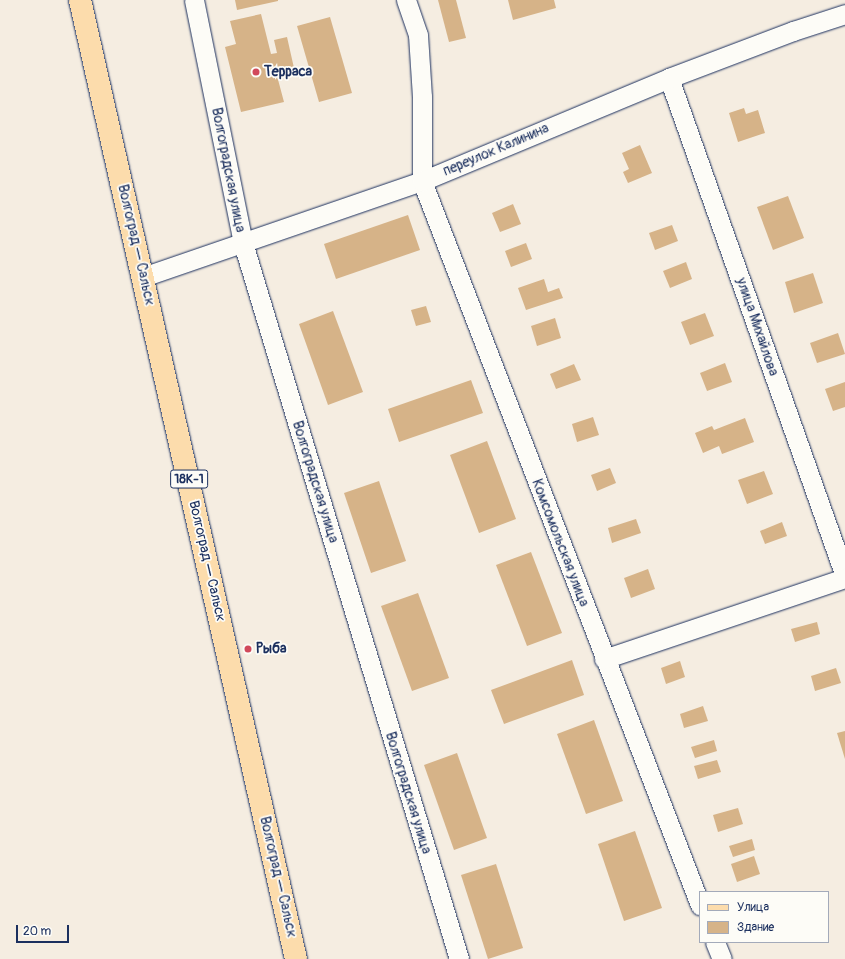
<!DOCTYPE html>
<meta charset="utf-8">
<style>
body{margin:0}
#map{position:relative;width:845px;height:959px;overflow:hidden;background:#f5ede1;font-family:Pangolin,sans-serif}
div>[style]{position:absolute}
.building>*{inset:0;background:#d6b388}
.roads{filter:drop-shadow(0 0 1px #1b2f5e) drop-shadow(0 0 1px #1b2f5e)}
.street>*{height:19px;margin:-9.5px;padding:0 9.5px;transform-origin:9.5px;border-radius:9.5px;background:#fdfcf7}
.primary>*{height:22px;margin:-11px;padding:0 11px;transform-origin:11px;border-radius:11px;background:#fcdcac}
.dots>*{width:11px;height:11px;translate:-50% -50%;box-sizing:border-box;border:2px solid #fdfcf7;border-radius:50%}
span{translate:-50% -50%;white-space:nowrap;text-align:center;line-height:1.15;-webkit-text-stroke:3.5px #fdfcf7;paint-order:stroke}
.shield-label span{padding:1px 3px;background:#fdfcf7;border:1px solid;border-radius:3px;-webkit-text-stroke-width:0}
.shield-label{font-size:13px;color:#1b2f5e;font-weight:700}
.poi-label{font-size:14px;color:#1b2f5e;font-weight:700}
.left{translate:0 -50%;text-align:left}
.street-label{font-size:14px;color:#1b2f5e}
.legend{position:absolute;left:699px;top:891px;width:130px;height:52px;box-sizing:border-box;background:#fdfcf7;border:1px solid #a3aaba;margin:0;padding:5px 7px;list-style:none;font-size:12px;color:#1b2f5e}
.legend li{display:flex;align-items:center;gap:8px;height:20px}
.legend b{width:20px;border:1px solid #a3aaba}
.scale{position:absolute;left:16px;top:925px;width:53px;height:18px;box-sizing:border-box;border:2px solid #1b2f5e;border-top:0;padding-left:5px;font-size:12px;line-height:14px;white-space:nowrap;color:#1b2f5e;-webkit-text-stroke:3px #fdfcf7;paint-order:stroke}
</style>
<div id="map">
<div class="building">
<i style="clip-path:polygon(235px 0,278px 0,278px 1px,237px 10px)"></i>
<i style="clip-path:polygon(438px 0,456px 0,466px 38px,449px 42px)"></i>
<i style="clip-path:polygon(508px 0,554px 0,556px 8px,513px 20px)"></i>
<i style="clip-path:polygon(261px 14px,271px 54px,277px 53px,274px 40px,287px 37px,294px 68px,276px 72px,284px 102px,241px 112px,225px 47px,236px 44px,230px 21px)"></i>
<i style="clip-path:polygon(330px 17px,352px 93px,319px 102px,297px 26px)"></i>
<i style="clip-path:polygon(744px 108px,746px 114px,758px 110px,765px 133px,738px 142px,729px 113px)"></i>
<i style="clip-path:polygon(640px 145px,652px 173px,628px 183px,623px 172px,629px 169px,622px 153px)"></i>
<i style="clip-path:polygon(788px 196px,804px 238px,773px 250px,757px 207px)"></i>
<i style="clip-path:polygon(513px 204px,521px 224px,500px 232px,492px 213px)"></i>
<i style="clip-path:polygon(408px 215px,420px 250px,336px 279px,324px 244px)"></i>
<i style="clip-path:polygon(672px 225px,678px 241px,655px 250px,649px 233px)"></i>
<i style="clip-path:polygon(526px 243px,532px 259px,511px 267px,505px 251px)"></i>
<i style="clip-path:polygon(686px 262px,692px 279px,670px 288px,663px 271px)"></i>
<i style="clip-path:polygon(813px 273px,823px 303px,794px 313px,785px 282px)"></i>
<i style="clip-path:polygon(544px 279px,548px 292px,559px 288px,563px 298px,526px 310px,518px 288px)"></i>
<i style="clip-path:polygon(426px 306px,431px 322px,416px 326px,411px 310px)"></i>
<i style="clip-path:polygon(333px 311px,363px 392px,328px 405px,299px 324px)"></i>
<i style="clip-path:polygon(705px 313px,714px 336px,690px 345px,681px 322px)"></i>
<i style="clip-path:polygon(555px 318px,561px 338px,537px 346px,531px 326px)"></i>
<i style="clip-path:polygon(838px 333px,845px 354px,817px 363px,810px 343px)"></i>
<i style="clip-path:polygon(725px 363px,732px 382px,707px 391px,700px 373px)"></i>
<i style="clip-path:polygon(574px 364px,581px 380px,556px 389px,550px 374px)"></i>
<i style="clip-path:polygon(471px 380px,483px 413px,399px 442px,388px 409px)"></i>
<i style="clip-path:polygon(845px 382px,845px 407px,833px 411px,825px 389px)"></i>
<i style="clip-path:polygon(593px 417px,599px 435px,577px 442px,572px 424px)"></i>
<i style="clip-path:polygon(745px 418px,754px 442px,722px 454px,719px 446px,703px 453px,695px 433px,712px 426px,714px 430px)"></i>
<i style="clip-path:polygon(487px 441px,516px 519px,479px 533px,450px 455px)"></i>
<i style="clip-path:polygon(610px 468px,616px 483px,597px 491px,591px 475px)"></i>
<i style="clip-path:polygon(764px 471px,773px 494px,747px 504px,738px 480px)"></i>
<i style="clip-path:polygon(379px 481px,406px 561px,371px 573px,344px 493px)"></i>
<i style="clip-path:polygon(636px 519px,641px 533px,612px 543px,608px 528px)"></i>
<i style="clip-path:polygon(782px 522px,787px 536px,765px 544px,760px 531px)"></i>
<i style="clip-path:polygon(531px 552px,562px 633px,527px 646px,496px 565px)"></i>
<i style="clip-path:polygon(648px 569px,655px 589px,631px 598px,624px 578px)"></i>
<i style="clip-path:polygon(418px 593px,449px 678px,412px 691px,381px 606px)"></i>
<i style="clip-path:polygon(817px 622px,820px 634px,795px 642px,791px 629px)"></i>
<i style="clip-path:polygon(572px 660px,584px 695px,504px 724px,491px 690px)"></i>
<i style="clip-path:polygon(680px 661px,685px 677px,666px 684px,661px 668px)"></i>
<i style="clip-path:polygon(836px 668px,841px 683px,815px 691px,811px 676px)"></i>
<i style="clip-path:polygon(703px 706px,708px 721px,684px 728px,680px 714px)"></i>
<i style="clip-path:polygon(594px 720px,623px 801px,586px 814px,557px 734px)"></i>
<i style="clip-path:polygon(845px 731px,845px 759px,837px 733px)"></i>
<i style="clip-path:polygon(714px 740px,717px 751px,695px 758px,691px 747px)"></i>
<i style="clip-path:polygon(457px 753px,487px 838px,454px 850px,424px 765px)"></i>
<i style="clip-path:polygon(717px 760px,721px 772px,698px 779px,694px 766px)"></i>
<i style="clip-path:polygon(738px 808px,743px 824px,718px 832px,713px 815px)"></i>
<i style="clip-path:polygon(635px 831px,662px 908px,624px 921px,598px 844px)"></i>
<i style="clip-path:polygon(752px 839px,755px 850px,733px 857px,729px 846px)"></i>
<i style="clip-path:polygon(754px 856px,760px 874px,737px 882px,731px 864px)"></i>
<i style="clip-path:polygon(496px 864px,523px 948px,488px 959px,461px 875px)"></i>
</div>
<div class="roads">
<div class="street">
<i style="left:194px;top:0;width:248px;rotate:78.6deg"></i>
<i style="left:243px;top:243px;width:748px;rotate:73.21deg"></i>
<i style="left:406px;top:0;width:37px;rotate:71deg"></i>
<i style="left:418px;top:35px;width:62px;rotate:86.3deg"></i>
<i style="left:422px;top:97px;width:84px;rotate:90deg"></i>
<i style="left:422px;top:181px;width:776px;rotate:68.99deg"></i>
<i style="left:669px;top:78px;width:528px;rotate:70.54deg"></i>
<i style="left:143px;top:277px;width:295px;rotate:-19deg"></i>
<i style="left:422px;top:181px;width:268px;rotate:-22.6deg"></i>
<i style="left:669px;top:78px;width:133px;rotate:-20.8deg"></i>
<i style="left:793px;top:31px;width:55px;rotate:-18.1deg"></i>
<i style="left:604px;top:659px;width:254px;rotate:-18.6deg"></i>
<i style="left:715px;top:942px;width:18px;rotate:68deg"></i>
</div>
<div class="primary">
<i style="left:80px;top:0;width:983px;rotate:77.31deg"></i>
</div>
</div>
<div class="dots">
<i style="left:256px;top:72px;background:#d1495b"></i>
<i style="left:248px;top:649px;background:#d1495b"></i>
</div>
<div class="shield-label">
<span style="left:189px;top:479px">18К-1</span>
</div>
<div class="poi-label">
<span class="left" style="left:264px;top:72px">Терраса</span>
<span class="left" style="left:256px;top:649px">Рыба</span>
</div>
<div class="street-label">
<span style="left:496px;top:150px;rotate:-23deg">переулок Калинина</span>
<span style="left:228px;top:170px;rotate:79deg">Волгоградская улица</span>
<span style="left:136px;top:245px;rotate:77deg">Волгоград — Сальск</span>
<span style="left:757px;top:327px;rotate:71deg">улица Михайлова</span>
<span style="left:315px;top:482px;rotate:73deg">Волгоградская улица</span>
<span style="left:560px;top:543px;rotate:69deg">Комсомольская улица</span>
<span style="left:207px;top:561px;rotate:77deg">Волгоград — Сальск</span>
<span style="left:408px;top:793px;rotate:73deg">Волгоградская улица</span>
<span style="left:278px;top:877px;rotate:77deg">Волгоград — Сальск</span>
</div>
<ul class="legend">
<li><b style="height:5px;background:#fcdcac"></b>Улица</li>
<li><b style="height:11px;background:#d6b388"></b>Здание</li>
</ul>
<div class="scale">20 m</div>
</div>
